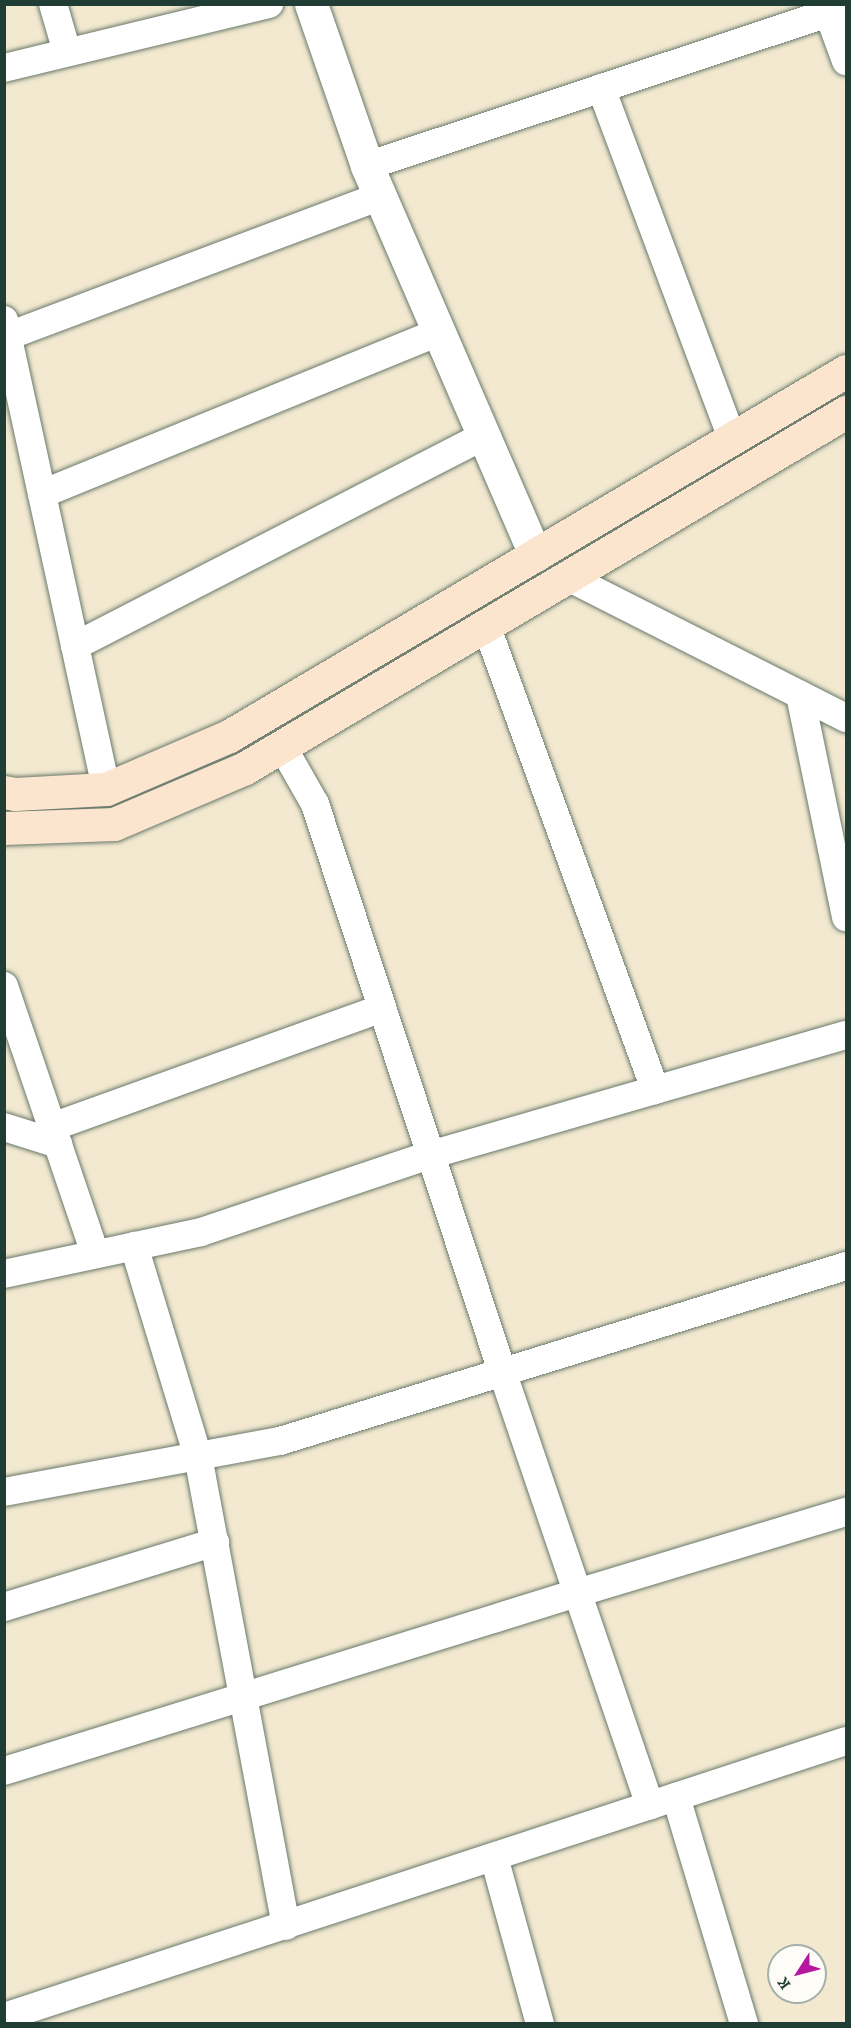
<!DOCTYPE html>
<style>
body{margin:0}
#map{position:relative;width:851px;height:2028px;overflow:hidden;background:#f2e9d0;font-family:Alegreya,serif}
div>[style]{position:absolute}
.roads{filter:drop-shadow(0 0 2px #69796b) drop-shadow(0 0 2px #69796b)}
.minor>*{height:28px;margin:-14px;padding:0 14px;transform-origin:14px;border-radius:14px;background:#fff}
.tertiary>*{height:33px;margin:-16.5px;padding:0 16.5px;transform-origin:16.5px;border-radius:16.5px;background:#fff}
.secondary>*{height:33px;margin:-16.5px;padding:0 16.5px;transform-origin:16.5px;border-radius:16.5px;background:#fbe5cf}
span{translate:-50% -50%;white-space:nowrap;text-align:center;line-height:1.15;-webkit-text-stroke:6px #fdfcf7;paint-order:stroke}
.frame{position:absolute;inset:0;border:6px solid #1f3d34;pointer-events:none}
.north{position:absolute;left:767px;top:1944px;width:60px;height:60px;box-sizing:border-box;background:#fdfcf7;border:2px solid #a4b0a9;border-radius:50%;rotate:234deg;font-size:16px;font-weight:700;line-height:24px;text-align:center;color:#1f3d34}
.north::after{content:'';display:block;margin:auto;width:21px;height:27px;background:#b5179e;clip-path:polygon(50% 0,100% 100%,50% 72%,0 100%)}
</style>
<div id="map">
<div class="roads">
<div class="minor">
<i style="left:53px;top:4px;width:50px;rotate:73.7deg"></i>
<i style="left:825px;top:4px;width:61px;rotate:69.8deg"></i>
<i style="left:4px;top:68px;width:273px;rotate:-13.6deg"></i>
<i style="left:601px;top:88px;width:375px;rotate:69.5deg"></i>
<i style="left:367px;top:166px;width:505px;rotate:-18.36deg"></i>
<i style="left:4px;top:320px;width:480px;rotate:77.7deg"></i>
<i style="left:8px;top:336px;width:397px;rotate:-20.6deg"></i>
<i style="left:42px;top:494px;width:429px;rotate:-22.2deg"></i>
<i style="left:568px;top:577px;width:312px;rotate:26.9deg"></i>
<i style="left:486px;top:625px;width:495px;rotate:70deg"></i>
<i style="left:75px;top:646px;width:459px;rotate:-27.2deg"></i>
<i style="left:800px;top:695px;width:227px;rotate:78.3deg"></i>
<i style="left:282px;top:746px;width:67px;rotate:60.4deg"></i>
<i style="left:315px;top:804px;width:597px;rotate:71.75deg"></i>
<i style="left:502px;top:1371px;width:459px;rotate:71.2deg"></i>
<i style="left:4px;top:986px;width:283px;rotate:71.2deg"></i>
<i style="left:4px;top:1127px;width:57px;rotate:17.5deg"></i>
<i style="left:52px;top:1127px;width:351px;rotate:-19.8deg"></i>
<i style="left:134px;top:1246px;width:220px;rotate:73.1deg"></i>
<i style="left:198px;top:1456px;width:478px;rotate:79.4deg"></i>
<i style="left:4px;top:1274px;width:201px;rotate:-12deg"></i>
<i style="left:201px;top:1232px;width:242px;rotate:-18.6deg"></i>
<i style="left:430px;top:1155px;width:433px;rotate:-16.1deg"></i>
<i style="left:4px;top:1492px;width:281px;rotate:-10.5deg"></i>
<i style="left:280px;top:1441px;width:592px;rotate:-17.18deg"></i>
<i style="left:4px;top:1607px;width:221px;rotate:-17.1deg"></i>
<i style="left:4px;top:1771px;width:600px;rotate:-17.26deg"></i>
<i style="left:577px;top:1593px;width:281px;rotate:-16.8deg"></i>
<i style="left:676px;top:1797px;width:237px;rotate:73.3deg"></i>
<i style="left:494px;top:1857px;width:173px;rotate:74.6deg"></i>
<i style="left:4px;top:2017px;width:886px;rotate:-18.15deg"></i>
</div>
<div class="tertiary">
<i style="left:311px;top:4px;width:171px;rotate:70.9deg"></i>
<i style="left:367px;top:166px;width:424px;rotate:66.6deg"></i>
</div>
<div class="secondary">
<i style="left:4px;top:792px;width:11px;rotate:10deg"></i>
<i style="left:15px;top:794px;width:91px;rotate:-3.1deg"></i>
<i style="left:106px;top:789px;width:134px;rotate:-23.3deg"></i>
<i style="left:229px;top:736px;width:717px;rotate:-30.61deg"></i>
<i style="left:4px;top:828px;width:110px;rotate:-2.1deg"></i>
<i style="left:114px;top:824px;width:142px;rotate:-23.1deg"></i>
<i style="left:245px;top:768px;width:699px;rotate:-30.64deg"></i>
</div>
</div>
<div class="frame"></div>
<div class="north">K</div>
</div>
